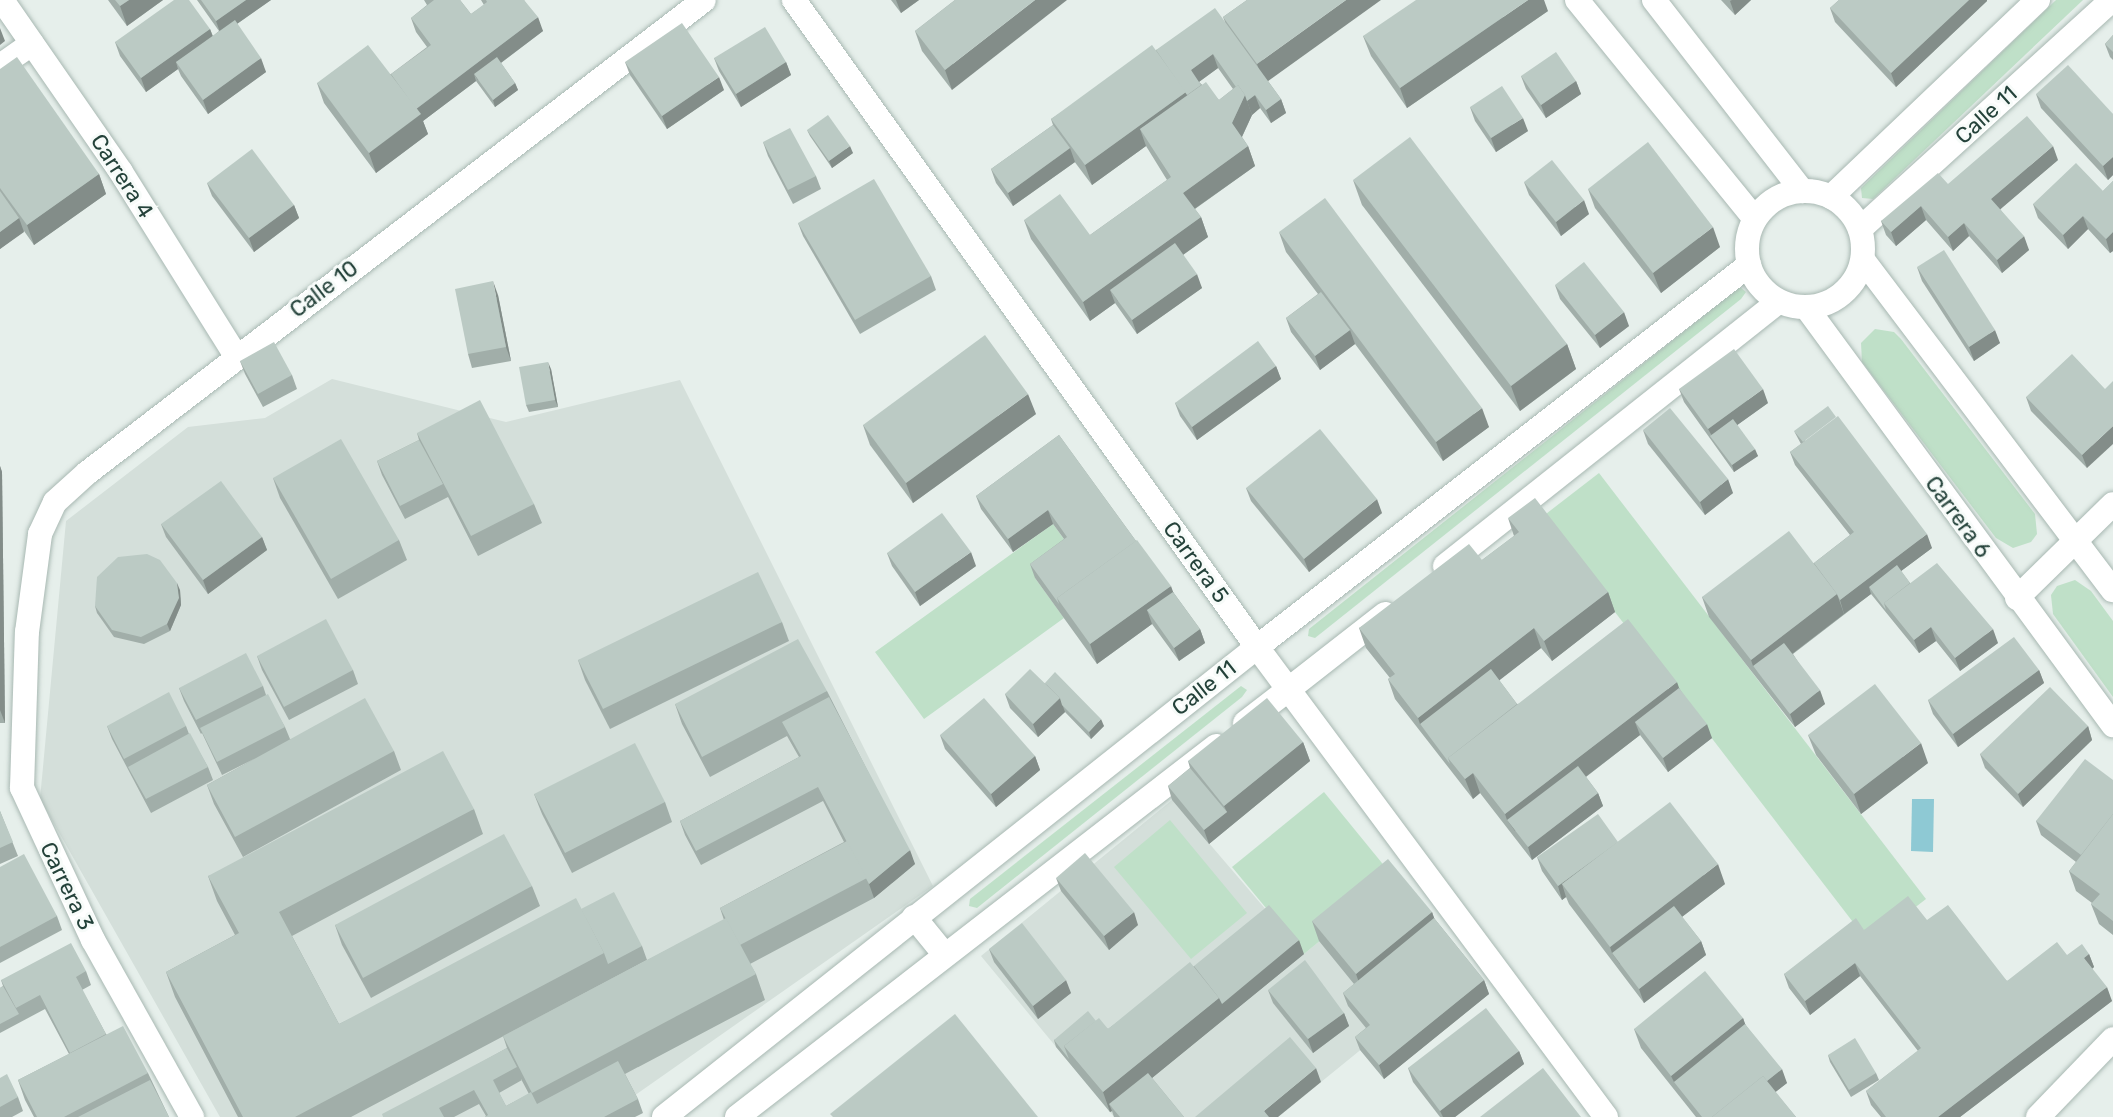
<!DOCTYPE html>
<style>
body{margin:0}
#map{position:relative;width:2113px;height:1117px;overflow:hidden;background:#e6efeb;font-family:Rubik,sans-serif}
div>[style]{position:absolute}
.built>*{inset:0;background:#d4dfda}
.green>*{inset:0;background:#bfe0c8}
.water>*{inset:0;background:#8ec9d4}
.roads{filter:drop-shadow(0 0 2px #a8b8b2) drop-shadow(0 0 2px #a8b8b2)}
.street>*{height:24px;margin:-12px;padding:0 12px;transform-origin:12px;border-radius:12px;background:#fff}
.secondary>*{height:24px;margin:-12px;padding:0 12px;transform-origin:12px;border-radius:12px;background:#fff}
.secondary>.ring{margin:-12px;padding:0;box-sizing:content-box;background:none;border:24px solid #fff;border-radius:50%}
.wall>*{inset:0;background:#a1aea9}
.shaded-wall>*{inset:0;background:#838d89}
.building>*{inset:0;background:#bbcac4}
span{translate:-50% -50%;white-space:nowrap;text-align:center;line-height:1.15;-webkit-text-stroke:6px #f7fbf9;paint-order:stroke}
.street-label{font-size:22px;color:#24423a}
</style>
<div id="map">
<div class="built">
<i style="clip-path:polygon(332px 379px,506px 422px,680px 380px,933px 886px,604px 1117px,220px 1117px,40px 799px,66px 521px,188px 427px,265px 418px)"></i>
<i style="clip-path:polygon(1172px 800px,1304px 954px,1395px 879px,1465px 965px,1278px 1117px,1114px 1117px,981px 956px)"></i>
</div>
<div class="green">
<i style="clip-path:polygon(2056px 0,2083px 0,1873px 199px,1862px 198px,1861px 188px)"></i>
<i style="clip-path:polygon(1740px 287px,1746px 292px,1741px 299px,1315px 638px,1308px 636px,1309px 629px)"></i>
<i style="clip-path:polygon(1875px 329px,1894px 332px,1901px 339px,2035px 514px,2037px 534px,2031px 542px,2013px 548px,1996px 538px,1862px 362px,1861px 343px)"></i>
<i style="clip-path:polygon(1599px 473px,1926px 899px,1869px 943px,1542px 517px)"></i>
<i style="clip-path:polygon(1053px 524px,1072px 550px,1035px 578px,1064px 618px,924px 719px,875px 652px)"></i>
<i style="clip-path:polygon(2075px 580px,2091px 591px,2113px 621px,2113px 697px,2053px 614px,2051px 595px,2057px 586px)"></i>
<i style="clip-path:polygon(1241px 686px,1247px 690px,1242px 697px,977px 908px,969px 906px,970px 899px)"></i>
<i style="clip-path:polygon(1324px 792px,1395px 879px,1304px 954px,1232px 867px)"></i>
<i style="clip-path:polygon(1170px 820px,1247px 913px,1191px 959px,1114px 867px)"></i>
</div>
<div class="water">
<i style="clip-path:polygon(1912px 799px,1934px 799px,1933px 852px,1911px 851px)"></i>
</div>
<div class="roads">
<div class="street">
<i style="left:2px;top:0;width:209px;rotate:55.3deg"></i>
<i style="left:121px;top:172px;width:217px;rotate:58deg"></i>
<i style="left:0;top:66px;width:39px;rotate:-35deg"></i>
<i style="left:1863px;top:260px;width:414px;rotate:52.9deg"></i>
<i style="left:1806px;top:307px;width:519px;rotate:53.7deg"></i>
<i style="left:2017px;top:598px;width:134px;rotate:-44.4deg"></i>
<i style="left:1245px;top:723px;width:56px;rotate:-37.7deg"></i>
<i style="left:914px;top:917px;width:49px;rotate:50.8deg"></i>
<i style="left:192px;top:1117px;width:203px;rotate:-119.2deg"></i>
<i style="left:93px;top:940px;width:168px;rotate:-115deg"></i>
<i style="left:22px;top:788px;width:156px;rotate:-88.2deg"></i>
<i style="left:27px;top:632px;width:99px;rotate:-82.4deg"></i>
<i style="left:40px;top:534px;width:35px;rotate:-65deg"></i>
<i style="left:55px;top:502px;width:43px;rotate:-42.2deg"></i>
<i style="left:87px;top:473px;width:777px;rotate:-37.47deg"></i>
<i style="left:664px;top:1117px;width:757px;rotate:-38.4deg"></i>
<i style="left:1257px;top:647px;width:796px;rotate:-125.59deg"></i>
<i style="left:737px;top:1117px;width:606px;rotate:-37.76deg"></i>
<i style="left:2038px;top:1117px;width:108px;rotate:-46.1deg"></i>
</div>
<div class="secondary">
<i style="left:1577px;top:0;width:282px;rotate:50.9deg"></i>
<i style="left:1654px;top:0;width:242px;rotate:52.2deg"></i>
<i class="ring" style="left:1747px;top:191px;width:92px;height:92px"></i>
<i style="left:1831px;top:197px;width:286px;rotate:-43.6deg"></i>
<i style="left:1860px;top:229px;width:341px;rotate:-42.3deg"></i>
<i style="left:1445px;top:566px;width:426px;rotate:-38.4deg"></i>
<i style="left:1289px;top:689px;width:122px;rotate:-38deg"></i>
<i style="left:1606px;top:1117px;width:585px;rotate:-126.6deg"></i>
<i style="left:1257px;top:647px;width:623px;rotate:-37.83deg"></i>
</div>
</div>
<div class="wall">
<i style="clip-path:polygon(108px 0,163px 0,127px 26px)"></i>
<i style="clip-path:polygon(197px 0,271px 0,237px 24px,266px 72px,208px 114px,181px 76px,178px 69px,146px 92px,120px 56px,115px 42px,210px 29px,213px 36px,219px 31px)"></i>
<i style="clip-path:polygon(424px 0,460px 0,471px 14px,484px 5px,481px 0,524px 0,543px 31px,501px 63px,515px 83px,518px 90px,495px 107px,476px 81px,423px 121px,428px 134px,376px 173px,324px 103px,317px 83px,391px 74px,427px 47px,416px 32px,411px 18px,427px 5px)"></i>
<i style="clip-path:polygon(891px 0,919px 0,901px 13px)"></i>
<i style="clip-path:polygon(955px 0,952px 90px,922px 51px,915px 31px)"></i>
<i style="clip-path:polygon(evenodd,1247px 0,1268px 81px,1281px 99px,1286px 113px,1271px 123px,1260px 108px,1252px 115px,1242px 137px,1248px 146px,1255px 166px,1195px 209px,1201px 217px,1208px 237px,1183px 255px,1202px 288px,1137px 334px,1115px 303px,1090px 321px,1031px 239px,1024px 220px,1090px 235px,1167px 180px,1146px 146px,1092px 185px,1074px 161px,1075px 162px,1013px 206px,996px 183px,991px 169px,1053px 125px,1051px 119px,1156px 50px,1225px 22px,1223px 17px,1247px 0,1218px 68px,1233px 89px,1219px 100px,1199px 82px,1218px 68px)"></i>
<i style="clip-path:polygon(1721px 0,1751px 0,1735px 15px)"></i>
<i style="clip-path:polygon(1839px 0,1987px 0,1987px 1px,1896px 87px,1835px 22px,1830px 8px)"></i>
<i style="clip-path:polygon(1548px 11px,1407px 108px,1371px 56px,1363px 36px)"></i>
<i style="clip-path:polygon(2113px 35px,2113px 60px,2110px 57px,2105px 44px)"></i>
<i style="clip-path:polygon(714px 58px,786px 62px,791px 75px,741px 107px,719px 71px)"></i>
<i style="clip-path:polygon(625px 62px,724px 90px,667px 129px,630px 75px)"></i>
<i style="clip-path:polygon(0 69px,99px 174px,106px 194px,34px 245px,24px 231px,0 249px)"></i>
<i style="clip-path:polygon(1521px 76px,1576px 81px,1581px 94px,1546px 118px,1526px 89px)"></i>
<i style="clip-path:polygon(2036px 94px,2113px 114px,2113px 175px,2108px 180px,2041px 108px)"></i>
<i style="clip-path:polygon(1470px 107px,1528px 131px,1496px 152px,1475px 121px)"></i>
<i style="clip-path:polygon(807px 130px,853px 153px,832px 168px,810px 136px)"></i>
<i style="clip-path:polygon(763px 142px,816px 176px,821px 189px,793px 204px,768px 156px)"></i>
<i style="clip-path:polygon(2058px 160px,2000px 209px,2029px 250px,2002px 273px,1969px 236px,1953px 251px,1926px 220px,1896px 246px,1886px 235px,1881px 221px,1948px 184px)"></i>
<i style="clip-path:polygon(1353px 180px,1567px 344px,1576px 369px,1520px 411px,1362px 205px)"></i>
<i style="clip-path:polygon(2113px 181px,2113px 251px,2110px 253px,2088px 229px,2068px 249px,2038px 218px,2033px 204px,2103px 191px)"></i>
<i style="clip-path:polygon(1524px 182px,1589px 214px,1561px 236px,1529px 195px)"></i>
<i style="clip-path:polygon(207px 183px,294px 205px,299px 218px,254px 252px,212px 196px)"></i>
<i style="clip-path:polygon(1588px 189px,1720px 247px,1661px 293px,1595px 208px)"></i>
<i style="clip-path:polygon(798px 223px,931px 276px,936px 290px,860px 334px,803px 236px)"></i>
<i style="clip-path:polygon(1279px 232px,1489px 427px,1443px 461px,1355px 344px,1320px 370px,1291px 332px,1286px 318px,1318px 294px,1286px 252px)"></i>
<i style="clip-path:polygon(1917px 267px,2000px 343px,1974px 361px,1922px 281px)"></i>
<i style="clip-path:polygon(1555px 285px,1629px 326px,1600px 348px,1560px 299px)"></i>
<i style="clip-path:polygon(498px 295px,511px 361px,472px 368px,468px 354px)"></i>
<i style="clip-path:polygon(240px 361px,292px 375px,297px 389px,263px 407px,245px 374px)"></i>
<i style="clip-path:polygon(1276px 366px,1281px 379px,1197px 440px,1180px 416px,1175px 403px)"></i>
<i style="clip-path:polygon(551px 369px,558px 407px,529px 412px,526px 405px)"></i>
<i style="clip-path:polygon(1679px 389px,1768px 403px,1737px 425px,1758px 456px,1734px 472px,1684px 402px)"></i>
<i style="clip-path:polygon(2105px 389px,2087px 468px,2031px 411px,2026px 397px)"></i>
<i style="clip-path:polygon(1036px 414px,913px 503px,870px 445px,863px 425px)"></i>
<i style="clip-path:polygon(1643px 430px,1733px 493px,1705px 515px,1648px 444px)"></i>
<i style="clip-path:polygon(1794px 431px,1932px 548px,1901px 571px,1910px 583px,1998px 643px,1960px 671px,1936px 641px,1919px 653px,1871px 594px,1793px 654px,1825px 704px,1795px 727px,1709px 617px,1702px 597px,1814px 563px,1850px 535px,1795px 465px,1790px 452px,1801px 444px)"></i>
<i style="clip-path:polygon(417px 433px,534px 504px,542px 523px,478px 556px,448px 497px,405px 519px,382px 475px,377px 461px,419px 440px)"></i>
<i style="clip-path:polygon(1059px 435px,1200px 629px,1205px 643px,1179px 661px,1152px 624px,1097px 664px,1035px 578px,1030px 564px,1064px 539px,1053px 524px,1013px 552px,981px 509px,976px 496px)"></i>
<i style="clip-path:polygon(0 466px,2px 472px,5px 723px,0 723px)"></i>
<i style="clip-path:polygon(273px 478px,399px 540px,407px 560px,338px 599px,280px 498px)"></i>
<i style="clip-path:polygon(1246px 488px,1382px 513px,1309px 572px,1251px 501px)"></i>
<i style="clip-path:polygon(1508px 518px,1608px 592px,1615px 612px,1552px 661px,1541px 648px,1499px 680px,1517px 704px,1679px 688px,1712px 738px,1668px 772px,1640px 735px,1586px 777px,1598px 793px,1603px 806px,1532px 860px,1480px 793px,1473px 799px,1395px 699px,1388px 679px,1390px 678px,1366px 648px,1359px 628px,1482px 560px,1514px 536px)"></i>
<i style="clip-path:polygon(161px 524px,262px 537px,267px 550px,208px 594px,166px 537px)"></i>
<i style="clip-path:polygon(887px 553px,976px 566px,920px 606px,892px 566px)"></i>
<i style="clip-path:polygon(180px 590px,181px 605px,170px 631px,144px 644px,114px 637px,97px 613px,95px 606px)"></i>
<i style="clip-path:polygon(782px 622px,789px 641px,610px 729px,585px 680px,578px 660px)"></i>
<i style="clip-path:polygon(257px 656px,353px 670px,358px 684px,289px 720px,262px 670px)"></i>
<i style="clip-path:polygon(2039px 670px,2044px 683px,1958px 747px,1933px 714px,1928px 700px)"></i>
<i style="clip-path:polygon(1045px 683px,1104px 726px,1091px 739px,1065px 712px,1038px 737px,1010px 708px,1005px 694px)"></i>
<i style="clip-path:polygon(263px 686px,266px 695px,285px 727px,290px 739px,394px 751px,401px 770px,243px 857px,214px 804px,207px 785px,256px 758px,222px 775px,202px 733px,201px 734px,184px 701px,179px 688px)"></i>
<i style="clip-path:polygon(evenodd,827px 691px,915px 864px,874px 898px,750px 964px,756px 974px,765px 1000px,625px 1074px,638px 1099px,643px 1113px,635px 1117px,485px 1117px,486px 1116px,479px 1104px,454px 1117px,383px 1117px,507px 1048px,503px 1036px,724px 920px,720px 908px,844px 842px,823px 801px,701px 865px,685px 835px,680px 821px,799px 757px,787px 736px,710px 777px,682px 724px,675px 704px,827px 691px,521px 1079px,529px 1094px,506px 1106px,499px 1093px,522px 1080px,521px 1079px)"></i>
<i style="clip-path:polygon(107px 726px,186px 726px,189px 734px,208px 767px,213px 780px,151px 813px,112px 739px)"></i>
<i style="clip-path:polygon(2088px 726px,2092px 740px,2023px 807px,1985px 768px,1980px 754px)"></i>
<i style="clip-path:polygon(940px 735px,1035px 756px,1040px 770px,996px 807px,945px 749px)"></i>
<i style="clip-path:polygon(1808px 735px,1928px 763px,1861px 814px,1816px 755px)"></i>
<i style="clip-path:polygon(1303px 742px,1310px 761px,1209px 844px,1172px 800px,1168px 786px,1190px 768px,1188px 761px)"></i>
<i style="clip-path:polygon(2113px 780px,2113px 935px,2099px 924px,2091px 904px,2092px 903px,2076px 891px,2069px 871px,2076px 862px,2041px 835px,2036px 821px)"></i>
<i style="clip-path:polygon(534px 794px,665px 802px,672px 822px,572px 873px,542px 814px)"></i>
<i style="clip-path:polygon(474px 809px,483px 834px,292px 936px,339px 1024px,581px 909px,642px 946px,647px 960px,351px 1117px,238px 1117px,175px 997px,166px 972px,235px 935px,217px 901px,208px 876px)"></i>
<i style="clip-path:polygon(0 811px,18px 856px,0 864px)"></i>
<i style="clip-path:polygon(1618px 842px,1725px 884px,1682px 917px,1701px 941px,1706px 955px,1644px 1003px,1569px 904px,1566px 897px,1562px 900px,1542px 871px,1537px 857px)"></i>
<i style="clip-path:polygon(0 867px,57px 916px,62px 930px,0 963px)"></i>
<i style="clip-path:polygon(1056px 878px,1138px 925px,1109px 950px,1061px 891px)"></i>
<i style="clip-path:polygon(532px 886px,540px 906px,371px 998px,342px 945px,335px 925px)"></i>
<i style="clip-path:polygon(1432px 912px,1434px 918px,1484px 980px,1489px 994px,1384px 1079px,1360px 1050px,1355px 1037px,1366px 1028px,1348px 1006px,1343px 993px,1354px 984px,1319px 941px,1312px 921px)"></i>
<i style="clip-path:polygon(1927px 920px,2007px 981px,2067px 955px,2089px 954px,2094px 967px,2092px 969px,2112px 1001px,1960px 1117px,1881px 1117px,1871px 1105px,1866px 1091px,1918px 1051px,1860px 976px,1810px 1015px,1789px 988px,1784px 974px,1864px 930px)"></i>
<i style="clip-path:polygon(989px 949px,1071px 993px,1038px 1019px,994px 962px)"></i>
<i style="clip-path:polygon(1304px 954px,1152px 1078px,1184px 1117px,1114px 1117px,1112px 1111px,1110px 1112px,1056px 1047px,1054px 1040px,1096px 1021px,1108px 1029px,1194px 966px)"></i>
<i style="clip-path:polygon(86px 971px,91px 985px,82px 990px,106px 1034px,148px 1073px,169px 1117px,34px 1117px,25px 1100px,18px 1080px,69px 1054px,45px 1009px,0 1033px,0 988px,3px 986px,1px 980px)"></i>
<i style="clip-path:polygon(1268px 990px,1344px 1013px,1349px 1026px,1313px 1053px,1273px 1003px)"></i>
<i style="clip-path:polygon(1743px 1018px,1745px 1024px,1787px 1083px,1775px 1092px,1796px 1117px,1696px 1117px,1641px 1048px,1634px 1029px)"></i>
<i style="clip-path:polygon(1519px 1051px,1524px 1064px,1455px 1117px,1440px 1117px,1413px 1082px,1408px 1068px)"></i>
<i style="clip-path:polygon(1828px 1055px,1876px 1073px,1879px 1080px,1851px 1097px,1830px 1062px)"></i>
<i style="clip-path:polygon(0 1078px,18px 1097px,23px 1111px,12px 1117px,0 1117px)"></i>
</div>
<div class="shaded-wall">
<i style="clip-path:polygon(129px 0,163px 0,127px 26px,120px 6px)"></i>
<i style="clip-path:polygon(246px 0,271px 0,221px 35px,216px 21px)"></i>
<i style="clip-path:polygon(896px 0,919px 0,901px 13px)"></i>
<i style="clip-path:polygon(1035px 0,1067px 0,952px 90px,945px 70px)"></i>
<i style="clip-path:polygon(1346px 0,1381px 0,1264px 84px,1257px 64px)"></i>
<i style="clip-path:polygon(1528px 0,1544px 0,1548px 11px,1407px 108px,1400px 88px)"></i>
<i style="clip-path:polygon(1732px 0,1751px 0,1735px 15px,1730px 1px)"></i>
<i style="clip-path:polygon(1969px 0,1987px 0,1987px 1px,1896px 87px,1891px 73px)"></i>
<i style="clip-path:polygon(538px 17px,543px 31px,478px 80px,474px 74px,476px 81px,423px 121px,428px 134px,376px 173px,369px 153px,415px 110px)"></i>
<i style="clip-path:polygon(0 28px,5px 41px,0 45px)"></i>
<i style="clip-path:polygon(210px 29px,215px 43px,176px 62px,178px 69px,146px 92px,141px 78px)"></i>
<i style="clip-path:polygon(1213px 54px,1218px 68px,1196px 84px,1191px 70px)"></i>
<i style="clip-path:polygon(261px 58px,266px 72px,208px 114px,203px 100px)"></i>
<i style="clip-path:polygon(786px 62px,791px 75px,741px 107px,736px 94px)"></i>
<i style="clip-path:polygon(719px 77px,724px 90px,667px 129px,662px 116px)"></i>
<i style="clip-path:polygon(1576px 81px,1581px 94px,1546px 118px,1541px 105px)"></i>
<i style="clip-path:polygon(515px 83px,518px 90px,495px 107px,493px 100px)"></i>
<i style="clip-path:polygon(1186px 92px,1189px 98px,1140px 129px,1146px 146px,1092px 185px,1085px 165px)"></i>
<i style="clip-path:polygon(1245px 95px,1252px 115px,1239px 143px,1232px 123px)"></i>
<i style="clip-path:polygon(1255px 95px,1260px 108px,1252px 115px,1247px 101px)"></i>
<i style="clip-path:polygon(1281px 99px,1286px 113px,1271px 123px,1266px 110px)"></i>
<i style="clip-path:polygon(1523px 118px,1528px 131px,1496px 152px,1491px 138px)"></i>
<i style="clip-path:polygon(850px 146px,853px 153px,832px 168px,829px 161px)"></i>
<i style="clip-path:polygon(1248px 146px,1255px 166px,1190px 212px,1183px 193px)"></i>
<i style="clip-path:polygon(2053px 146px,2058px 160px,1996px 213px,1991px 199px)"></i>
<i style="clip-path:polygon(1070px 148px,1075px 162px,1013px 206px,1008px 193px)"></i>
<i style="clip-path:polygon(2113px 157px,2113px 175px,2108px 180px,2103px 166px)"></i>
<i style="clip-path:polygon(99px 174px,106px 194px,34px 245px,27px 225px)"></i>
<i style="clip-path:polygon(1584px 200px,1589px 214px,1561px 236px,1556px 222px)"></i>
<i style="clip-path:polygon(294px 205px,299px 218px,254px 252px,249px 238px)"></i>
<i style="clip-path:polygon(1921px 206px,1926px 220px,1896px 246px,1891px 232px)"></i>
<i style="clip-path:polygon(2083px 216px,2088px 229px,2068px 249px,2063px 235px)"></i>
<i style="clip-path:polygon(1201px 217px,1208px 237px,1118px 301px,1110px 290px,1115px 303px,1090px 321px,1083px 302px)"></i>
<i style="clip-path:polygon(19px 218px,24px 232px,0 249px,0 232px)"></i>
<i style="clip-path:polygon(1964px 223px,1969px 236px,1953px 251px,1948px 237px)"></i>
<i style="clip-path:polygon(1713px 227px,1720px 247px,1661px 293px,1653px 273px)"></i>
<i style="clip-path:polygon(2113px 232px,2113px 251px,2110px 253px,2106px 239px)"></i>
<i style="clip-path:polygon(2024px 236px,2029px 250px,2002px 273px,1997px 260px)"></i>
<i style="clip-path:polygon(1197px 274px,1202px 288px,1137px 334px,1132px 320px)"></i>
<i style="clip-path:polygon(493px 281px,498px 295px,511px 361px,506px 347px)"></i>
<i style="clip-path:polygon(1624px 312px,1629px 326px,1600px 348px,1595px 335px)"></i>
<i style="clip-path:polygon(1350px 330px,1355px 344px,1320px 370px,1315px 356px)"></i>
<i style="clip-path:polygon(1995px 330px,2000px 343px,1974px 361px,1969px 347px)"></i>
<i style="clip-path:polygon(1567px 344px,1576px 369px,1520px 411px,1511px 386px)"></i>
<i style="clip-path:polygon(548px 362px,551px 369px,558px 407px,555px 400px)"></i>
<i style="clip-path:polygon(1276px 366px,1281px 379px,1197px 440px,1192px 427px)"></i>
<i style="clip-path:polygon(1763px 389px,1768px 403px,1715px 441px,1708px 429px)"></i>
<i style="clip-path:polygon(1028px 394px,1036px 414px,913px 503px,906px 483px)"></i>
<i style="clip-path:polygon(1482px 408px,1489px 427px,1443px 461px,1436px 442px)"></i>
<i style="clip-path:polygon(2113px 426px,2113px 444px,2087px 468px,2082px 455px)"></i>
<i style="clip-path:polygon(1755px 449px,1758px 456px,1734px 472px,1732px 465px)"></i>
<i style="clip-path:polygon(0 466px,2px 472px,5px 723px,0 710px)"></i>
<i style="clip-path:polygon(1728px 479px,1733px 493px,1705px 515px,1700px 502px)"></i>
<i style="clip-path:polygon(1377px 499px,1382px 513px,1309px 572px,1304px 559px)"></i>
<i style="clip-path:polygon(1048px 510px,1053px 524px,1013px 552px,1008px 539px)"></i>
<i style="clip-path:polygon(1927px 534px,1932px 548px,1873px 592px,1869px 587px,1871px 594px,1844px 614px,1840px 600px)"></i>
<i style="clip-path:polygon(262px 537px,267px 550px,208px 594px,203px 580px)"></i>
<i style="clip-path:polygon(971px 552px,976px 566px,920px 606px,915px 592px)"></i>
<i style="clip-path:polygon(177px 583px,180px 590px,181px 605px,170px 631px,167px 624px)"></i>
<i style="clip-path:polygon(1171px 586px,1178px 606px,1147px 610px,1152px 624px,1097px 664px,1090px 644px)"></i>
<i style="clip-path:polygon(1608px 592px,1615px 612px,1552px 661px,1544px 641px)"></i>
<i style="clip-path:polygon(1837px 594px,1844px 614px,1762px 677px,1753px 666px,1751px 660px)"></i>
<i style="clip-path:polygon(1931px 627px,1936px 641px,1919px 653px,1914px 640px)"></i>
<i style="clip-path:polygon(1534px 628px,1541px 648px,1429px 735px,1420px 724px,1418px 718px)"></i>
<i style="clip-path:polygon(1200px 629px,1205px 643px,1179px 661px,1174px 648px)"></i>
<i style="clip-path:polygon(1993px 629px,1998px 643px,1960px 671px,1955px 658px)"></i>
<i style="clip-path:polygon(2039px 670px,2044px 683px,1958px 747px,1953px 734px)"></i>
<i style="clip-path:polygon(1677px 682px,1684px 702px,1635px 722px,1640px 735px,1515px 831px,1507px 820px,1505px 814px)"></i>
<i style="clip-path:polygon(1820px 690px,1825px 704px,1795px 727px,1790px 714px)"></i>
<i style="clip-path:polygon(1060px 698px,1065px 712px,1038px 737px,1033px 724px)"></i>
<i style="clip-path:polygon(1101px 719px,1104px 726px,1091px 739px,1089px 732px)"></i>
<i style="clip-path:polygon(1707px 724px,1712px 738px,1668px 772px,1663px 758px)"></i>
<i style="clip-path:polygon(2088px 726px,2092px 740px,2023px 807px,2018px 794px)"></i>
<i style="clip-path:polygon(1303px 742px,1310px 761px,1209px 844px,1204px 830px,1227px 812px,1224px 806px)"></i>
<i style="clip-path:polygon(1921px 743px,1928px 763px,1861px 814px,1854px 794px)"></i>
<i style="clip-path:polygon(1035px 756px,1040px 770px,996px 807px,991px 794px)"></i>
<i style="clip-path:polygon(1473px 773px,1480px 793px,1473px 799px,1465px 779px)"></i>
<i style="clip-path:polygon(1598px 793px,1603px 806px,1532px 860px,1528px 847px)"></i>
<i style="clip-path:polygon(1618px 842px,1562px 884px,1566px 897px,1562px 900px,1558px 886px)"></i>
<i style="clip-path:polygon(910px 850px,915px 864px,874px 898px,869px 884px)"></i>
<i style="clip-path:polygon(1718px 864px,1725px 884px,1620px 964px,1612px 953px,1610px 947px)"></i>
<i style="clip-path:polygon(1134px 912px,1138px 925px,1109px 950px,1104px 936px)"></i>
<i style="clip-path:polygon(1432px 912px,1439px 932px,1363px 994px,1356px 974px)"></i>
<i style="clip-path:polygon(1299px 940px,1304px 954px,1114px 1109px,1109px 1104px,1112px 1111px,1110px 1112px,1103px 1092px,1219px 998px)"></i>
<i style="clip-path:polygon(1701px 941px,1706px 955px,1644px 1003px,1639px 989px)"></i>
<i style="clip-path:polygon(2089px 954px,2094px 967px,2089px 971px,2084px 958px)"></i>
<i style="clip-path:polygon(1855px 963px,1860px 976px,1810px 1015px,1805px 1001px)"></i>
<i style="clip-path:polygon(1066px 980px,1071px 993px,1038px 1019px,1033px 1006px)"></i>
<i style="clip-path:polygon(1484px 980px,1489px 994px,1384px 1079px,1379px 1065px)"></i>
<i style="clip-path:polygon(2107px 987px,2112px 1001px,1960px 1117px,1938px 1117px)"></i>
<i style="clip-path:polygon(1344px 1013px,1349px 1026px,1313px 1053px,1308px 1039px)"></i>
<i style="clip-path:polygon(1743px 1018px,1750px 1038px,1674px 1082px,1671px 1076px)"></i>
<i style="clip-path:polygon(1519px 1051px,1524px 1064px,1455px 1117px,1443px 1117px,1440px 1111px)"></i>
<i style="clip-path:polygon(1316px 1068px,1321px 1082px,1278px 1117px,1266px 1117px,1264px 1111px)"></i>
<i style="clip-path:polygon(1782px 1069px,1787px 1083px,1744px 1117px,1722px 1117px)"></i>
</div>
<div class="building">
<i style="clip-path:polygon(115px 0,129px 0,120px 6px)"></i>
<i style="clip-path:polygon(174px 0,189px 0,210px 29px,141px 78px,115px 42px)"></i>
<i style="clip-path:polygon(201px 0,246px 0,216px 21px)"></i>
<i style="clip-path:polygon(434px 0,460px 0,471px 14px,487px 2px,486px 0,524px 0,538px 17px,416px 109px,391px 74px,431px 45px,411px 18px)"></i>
<i style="clip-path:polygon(955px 0,1035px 0,945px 70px,915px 31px)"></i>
<i style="clip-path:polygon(1247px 0,1346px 0,1257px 64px,1223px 17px)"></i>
<i style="clip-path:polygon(1416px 0,1528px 0,1400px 88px,1363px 36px)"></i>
<i style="clip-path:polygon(1839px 0,1969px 0,1891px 73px,1830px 8px)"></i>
<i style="clip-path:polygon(1215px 8px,1281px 99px,1266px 110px,1255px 95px,1247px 101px,1245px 95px,1238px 85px,1236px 87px,1213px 54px,1191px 70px,1201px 85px,1187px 95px,1156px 50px)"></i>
<i style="clip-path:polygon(235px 20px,261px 58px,203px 100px,176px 62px)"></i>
<i style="clip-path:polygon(682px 23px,719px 77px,662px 116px,625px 62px)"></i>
<i style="clip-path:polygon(765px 27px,786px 62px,736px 94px,714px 58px)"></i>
<i style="clip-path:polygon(2113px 35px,2113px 52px,2105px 44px)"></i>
<i style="clip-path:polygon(368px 45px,421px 114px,369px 153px,317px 83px)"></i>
<i style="clip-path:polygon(1152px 45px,1186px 92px,1085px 165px,1051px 119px)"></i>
<i style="clip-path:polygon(1556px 52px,1576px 81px,1541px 105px,1521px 76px)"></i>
<i style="clip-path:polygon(17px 57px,99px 174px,27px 225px,0 188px,0 69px)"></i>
<i style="clip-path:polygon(497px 57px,515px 83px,493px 100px,474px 74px)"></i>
<i style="clip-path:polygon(2068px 65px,2113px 114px,2113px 157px,2103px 166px,2036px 94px)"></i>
<i style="clip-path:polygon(1206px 82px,1219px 100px,1238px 85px,1245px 95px,1232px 123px,1248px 146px,1183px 193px,1201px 217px,1083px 302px,1024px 220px,1060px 194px,1090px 235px,1171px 177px,1140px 129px)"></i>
<i style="clip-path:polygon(1502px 86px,1523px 118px,1491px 138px,1470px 107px)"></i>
<i style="clip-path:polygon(828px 115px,850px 146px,829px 161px,807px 130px)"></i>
<i style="clip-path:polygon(2027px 116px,2053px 146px,1991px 199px,2024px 236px,1997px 260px,1964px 223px,1948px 237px,1921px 206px,1891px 232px,1881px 221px,1938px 173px,1948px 184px)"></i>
<i style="clip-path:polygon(1053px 125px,1070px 148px,1008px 193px,991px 169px)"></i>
<i style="clip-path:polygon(790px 128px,816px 176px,788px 190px,763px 142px)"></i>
<i style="clip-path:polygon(1410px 137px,1567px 344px,1511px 386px,1353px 180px)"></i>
<i style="clip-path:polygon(1648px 142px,1713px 227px,1653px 273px,1588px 189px)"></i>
<i style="clip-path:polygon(252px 149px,294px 205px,249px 238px,207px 183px)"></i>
<i style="clip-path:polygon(1552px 160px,1584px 200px,1556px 222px,1524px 182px)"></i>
<i style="clip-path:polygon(2076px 163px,2103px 191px,2113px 181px,2113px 232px,2106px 239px,2083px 216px,2063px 235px,2033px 204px)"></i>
<i style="clip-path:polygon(874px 179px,931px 276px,855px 320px,798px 223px)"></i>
<i style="clip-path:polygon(0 191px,19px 218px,0 232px)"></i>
<i style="clip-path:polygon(1325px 198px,1482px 408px,1436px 442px,1279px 232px)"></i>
<i style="clip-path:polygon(1175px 243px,1197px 274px,1132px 320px,1110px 290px)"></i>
<i style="clip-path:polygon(1944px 250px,1995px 330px,1969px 347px,1917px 267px)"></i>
<i style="clip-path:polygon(1584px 262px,1624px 312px,1595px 335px,1555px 285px)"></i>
<i style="clip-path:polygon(493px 281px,506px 347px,468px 354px,455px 289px)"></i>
<i style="clip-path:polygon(1321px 292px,1350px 330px,1315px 356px,1286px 318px)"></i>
<i style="clip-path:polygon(985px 335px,1028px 394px,906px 483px,863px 425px)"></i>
<i style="clip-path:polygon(1258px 341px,1276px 366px,1192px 427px,1175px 403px)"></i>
<i style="clip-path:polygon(274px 342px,292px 375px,258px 394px,240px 361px)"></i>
<i style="clip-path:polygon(1734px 349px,1763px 389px,1708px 429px,1679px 389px)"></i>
<i style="clip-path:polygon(2072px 354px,2105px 389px,2113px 381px,2113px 426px,2082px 455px,2026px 397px)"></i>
<i style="clip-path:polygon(548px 362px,555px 400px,526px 405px,519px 367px)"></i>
<i style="clip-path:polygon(480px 400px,534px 504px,471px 536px,417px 433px)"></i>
<i style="clip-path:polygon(1828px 406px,1836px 417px,1803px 442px,1794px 431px)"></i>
<i style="clip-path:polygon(1670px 408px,1728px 479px,1700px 502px,1643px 430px)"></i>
<i style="clip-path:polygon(1838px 416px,1927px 534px,1840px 600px,1837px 594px,1814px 563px,1854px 532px,1790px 452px)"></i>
<i style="clip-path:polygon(1733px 419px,1755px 449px,1732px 465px,1710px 436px)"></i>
<i style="clip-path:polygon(1320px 429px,1377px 499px,1304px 559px,1246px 488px)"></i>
<i style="clip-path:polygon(1059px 435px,1136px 541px,1057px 598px,1059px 604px,1030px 564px,1067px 537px,1048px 510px,1008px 539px,976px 496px)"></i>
<i style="clip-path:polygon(341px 439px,399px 540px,331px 579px,273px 478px)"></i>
<i style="clip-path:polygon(419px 440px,443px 484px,400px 506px,377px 461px)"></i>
<i style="clip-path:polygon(221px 481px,262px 537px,203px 580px,161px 524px)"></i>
<i style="clip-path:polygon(1535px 498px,1608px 592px,1544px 641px,1534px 628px,1418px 718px,1388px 679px,1395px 674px,1359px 628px,1469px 544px,1482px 560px,1519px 532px,1508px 518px)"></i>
<i style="clip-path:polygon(942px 513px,971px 552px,915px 592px,887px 553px)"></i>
<i style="clip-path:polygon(1789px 531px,1837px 594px,1751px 660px,1702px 597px)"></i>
<i style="clip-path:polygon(1137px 540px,1171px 586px,1090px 644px,1057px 598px)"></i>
<i style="clip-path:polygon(147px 554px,160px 560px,177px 583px,179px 598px,167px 624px,141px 637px,112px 630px,95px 606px,97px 577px,118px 557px)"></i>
<i style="clip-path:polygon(1937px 563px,1993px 629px,1955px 658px,1931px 627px,1914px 640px,1884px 603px)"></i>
<i style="clip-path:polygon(1897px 565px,1910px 583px,1884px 603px,1886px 610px,1869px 587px)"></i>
<i style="clip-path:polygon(758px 572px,782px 622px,603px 709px,578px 660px)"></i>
<i style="clip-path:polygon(1173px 592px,1200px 629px,1174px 648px,1147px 610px)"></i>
<i style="clip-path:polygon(326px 619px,353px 670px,284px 707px,257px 656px)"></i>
<i style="clip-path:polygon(1628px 619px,1677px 682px,1505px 814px,1473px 773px,1465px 779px,1448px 758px)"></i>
<i style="clip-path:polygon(2014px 637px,2039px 670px,1953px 734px,1928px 700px)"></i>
<i style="clip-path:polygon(798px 639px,827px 691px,702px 757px,675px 704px)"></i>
<i style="clip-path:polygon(1784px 643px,1820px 690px,1790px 714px,1753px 666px)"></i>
<i style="clip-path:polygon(246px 653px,263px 686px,196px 720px,179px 688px)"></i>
<i style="clip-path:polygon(1030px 669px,1060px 698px,1033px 724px,1005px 694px)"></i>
<i style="clip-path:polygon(1491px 669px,1517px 704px,1448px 758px,1450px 764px,1420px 724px)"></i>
<i style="clip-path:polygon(1055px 672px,1101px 719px,1089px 732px,1062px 705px,1060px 698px,1045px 683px)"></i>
<i style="clip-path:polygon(1875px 684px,1921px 743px,1854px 794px,1808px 735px)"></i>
<i style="clip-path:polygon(2050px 687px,2088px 726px,2018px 794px,1980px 754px)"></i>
<i style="clip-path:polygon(1679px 688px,1707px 724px,1663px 758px,1635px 722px)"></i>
<i style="clip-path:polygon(169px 692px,186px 726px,124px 759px,107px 726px)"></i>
<i style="clip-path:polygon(268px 694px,285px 727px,217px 762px,200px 728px)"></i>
<i style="clip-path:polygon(829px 697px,910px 850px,869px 884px,818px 787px,696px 851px,680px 821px,801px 756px,782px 722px)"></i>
<i style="clip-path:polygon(365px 698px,394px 751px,235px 837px,207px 785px)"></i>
<i style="clip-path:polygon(984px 698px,1035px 756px,991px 794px,940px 735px)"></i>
<i style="clip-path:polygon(1267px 698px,1303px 742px,1224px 806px,1188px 761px)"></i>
<i style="clip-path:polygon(190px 733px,208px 767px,146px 799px,128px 767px)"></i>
<i style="clip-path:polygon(635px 743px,665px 802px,565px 853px,534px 794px)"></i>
<i style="clip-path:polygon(443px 751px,474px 809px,279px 912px,339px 1024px,576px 898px,604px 953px,295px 1117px,243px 1117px,166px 972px,239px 933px,208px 876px)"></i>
<i style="clip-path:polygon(2085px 759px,2113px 780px,2113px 814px,2081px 855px,2036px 821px)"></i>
<i style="clip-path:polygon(1578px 766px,1598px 793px,1528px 847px,1507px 820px)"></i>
<i style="clip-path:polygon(1190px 768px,1227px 812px,1204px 830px,1168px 786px)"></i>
<i style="clip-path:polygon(1670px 802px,1718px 864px,1610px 947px,1562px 884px)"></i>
<i style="clip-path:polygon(0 811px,13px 842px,0 848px)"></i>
<i style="clip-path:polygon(1598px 814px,1618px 842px,1558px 886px,1537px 857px)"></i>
<i style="clip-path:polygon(2113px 814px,2113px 921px,2091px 904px,2100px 894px,2069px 871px)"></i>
<i style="clip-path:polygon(504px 834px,532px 886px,363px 978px,335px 925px)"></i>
<i style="clip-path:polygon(847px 841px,867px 878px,740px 945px,720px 908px)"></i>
<i style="clip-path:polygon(1085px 853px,1134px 912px,1104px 936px,1056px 878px)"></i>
<i style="clip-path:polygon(24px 854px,57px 916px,0 947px,0 867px)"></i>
<i style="clip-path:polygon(1388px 859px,1432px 912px,1356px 974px,1312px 921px)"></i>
<i style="clip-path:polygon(614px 892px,642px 946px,608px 964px,604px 953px,581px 909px)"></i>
<i style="clip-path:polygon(1908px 896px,1927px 920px,1948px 905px,2007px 981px,2057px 942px,2067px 955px,2082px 944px,2089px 954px,2084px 958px,2107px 987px,1938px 1117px,1886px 1117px,1866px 1091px,1921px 1048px,1855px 963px,1805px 1001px,1784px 974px,1856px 918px,1864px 930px)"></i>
<i style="clip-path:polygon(1269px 905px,1299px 940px,1222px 1004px,1219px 998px,1194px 966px)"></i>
<i style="clip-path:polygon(1674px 906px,1701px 941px,1639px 989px,1612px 953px)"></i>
<i style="clip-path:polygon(726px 918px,756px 974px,532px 1093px,503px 1036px)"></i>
<i style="clip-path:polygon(1434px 918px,1484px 980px,1379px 1065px,1355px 1037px,1370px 1025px,1343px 993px)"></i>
<i style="clip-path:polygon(1022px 923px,1066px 980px,1033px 1006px,989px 949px)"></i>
<i style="clip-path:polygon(71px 943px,86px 971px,76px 977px,106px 1034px,70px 1053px,40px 995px,16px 1008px,1px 980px)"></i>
<i style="clip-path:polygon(1305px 960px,1344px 1013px,1308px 1039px,1268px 990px)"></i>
<i style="clip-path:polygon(1190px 962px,1219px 998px,1103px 1092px,1064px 1046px,1099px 1018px,1108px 1029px)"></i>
<i style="clip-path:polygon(1705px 971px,1743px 1018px,1671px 1076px,1634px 1029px)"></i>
<i style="clip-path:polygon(3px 986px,19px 1014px,0 1024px,0 988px)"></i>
<i style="clip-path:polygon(1486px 1008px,1519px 1051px,1440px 1111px,1408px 1068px)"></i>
<i style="clip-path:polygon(1088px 1011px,1096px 1021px,1064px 1046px,1069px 1059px,1054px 1040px)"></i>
<i style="clip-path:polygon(955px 1014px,1038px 1117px,833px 1117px,830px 1114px)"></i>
<i style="clip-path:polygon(1745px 1024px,1782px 1069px,1767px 1081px,1763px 1076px,1712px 1117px,1702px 1117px,1674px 1082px)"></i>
<i style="clip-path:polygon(123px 1026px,148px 1073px,64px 1117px,37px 1117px,18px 1080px)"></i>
<i style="clip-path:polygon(1290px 1037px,1316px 1068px,1264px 1111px,1269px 1117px,1195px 1117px)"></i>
<i style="clip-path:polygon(1855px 1038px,1876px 1073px,1849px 1090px,1828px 1055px)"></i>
<i style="clip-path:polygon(507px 1048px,517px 1067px,493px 1080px,506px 1106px,531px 1092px,537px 1104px,618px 1061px,638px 1099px,604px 1117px,485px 1117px,488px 1115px,474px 1090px,439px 1108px,444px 1117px,383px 1117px,382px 1114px)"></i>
<i style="clip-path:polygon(1543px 1068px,1581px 1117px,1480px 1117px)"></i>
<i style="clip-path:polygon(1148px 1073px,1184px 1117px,1120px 1117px,1109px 1104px)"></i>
<i style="clip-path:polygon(7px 1074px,18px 1097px,0 1107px,0 1078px)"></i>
<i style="clip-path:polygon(1763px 1076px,1796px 1117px,1712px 1117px)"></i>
<i style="clip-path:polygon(150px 1080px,169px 1117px,78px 1117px)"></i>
</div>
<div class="street-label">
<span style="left:1986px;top:115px;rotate:-42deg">Calle 11</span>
<span style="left:122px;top:176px;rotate:57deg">Carrera 4</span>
<span style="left:324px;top:289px;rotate:-37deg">Calle 10</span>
<span style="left:1958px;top:517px;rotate:54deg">Carrera 6</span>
<span style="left:1196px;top:562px;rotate:54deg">Carrera 5</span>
<span style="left:1204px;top:688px;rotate:-38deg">Calle 11</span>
<span style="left:67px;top:886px;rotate:64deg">Carrera 3</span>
</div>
</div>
